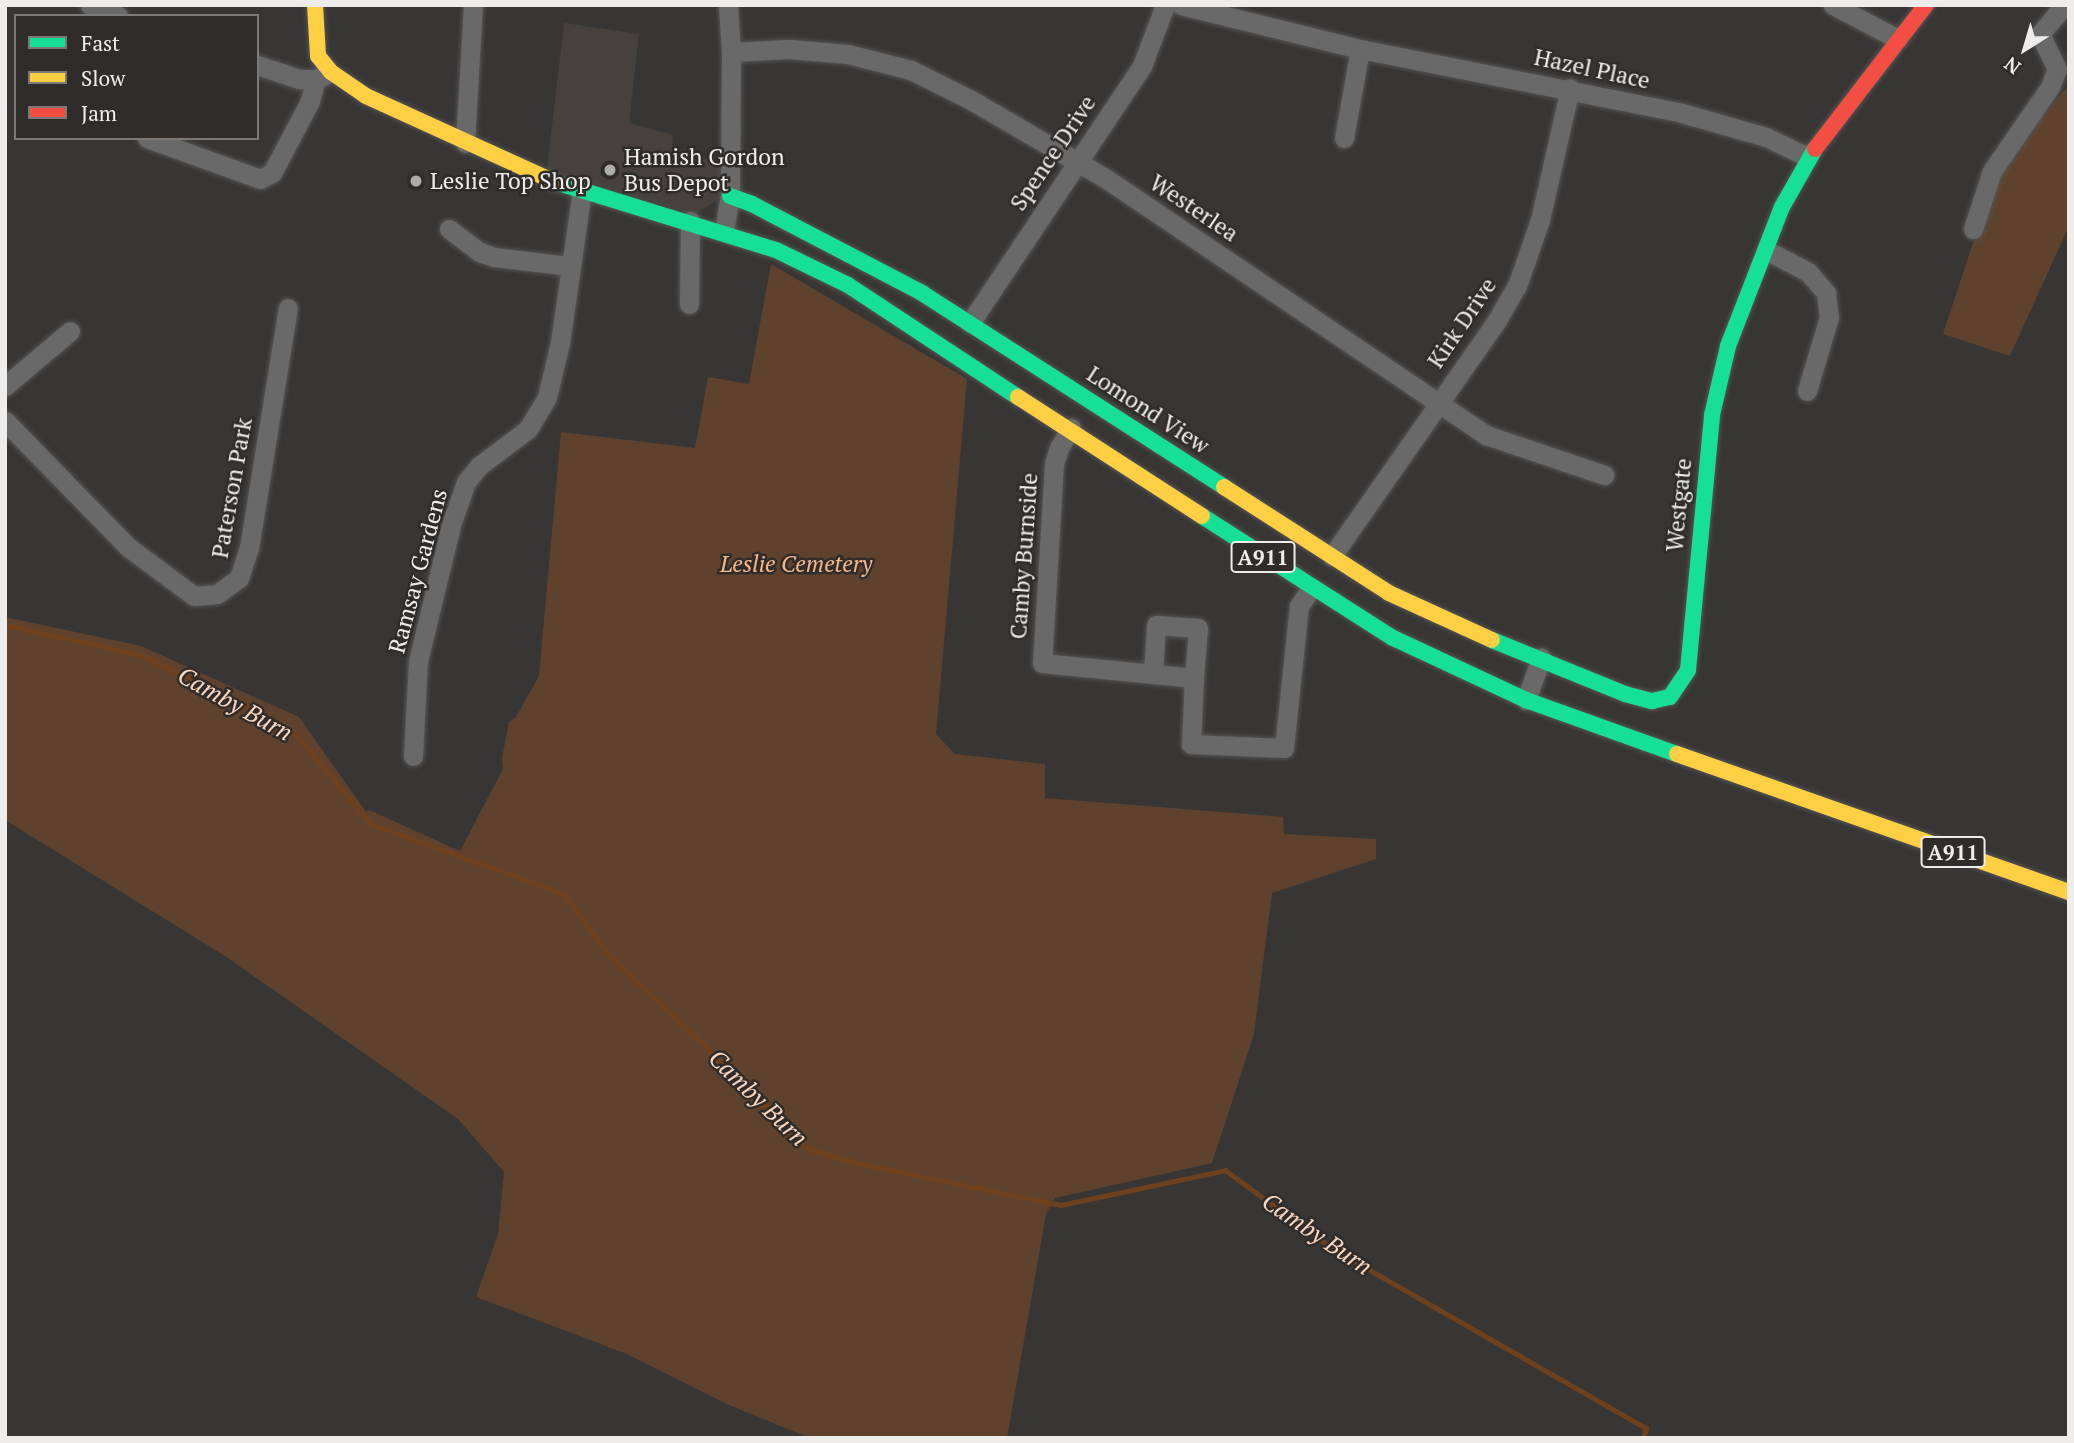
<!DOCTYPE html>
<style>
body{margin:0}
#map{position:relative;width:2074px;height:1443px;overflow:hidden;background:#383635;font-family:"PT Serif",serif}
div>[style]{position:absolute}
.built>*{inset:0;background:#47403c}
.green>*{inset:0;background:#5f422e}
.stream>*{height:5px;margin:-2.5px;padding:0 2.5px;transform-origin:2.5px;border-radius:2.5px;background:#6e401c}
.roads{filter:drop-shadow(0 0 2px #555453) drop-shadow(0 0 2px #555453)}
.street>*{height:19px;margin:-9.5px;padding:0 9.5px;transform-origin:9.5px;border-radius:9.5px;background:#6a6969}
.fast>*{height:16px;margin:-8px;padding:0 8px;transform-origin:8px;border-radius:8px;background:#16e098}
.slow>*{height:16px;margin:-8px;padding:0 8px;transform-origin:8px;border-radius:8px;background:#ffcf43}
.jam>*{height:16px;margin:-8px;padding:0 8px;transform-origin:8px;border-radius:8px;background:#f24e42}
.dots>*{width:19px;height:19px;translate:-50% -50%;box-sizing:border-box;border:4px solid #2f2c2a;border-radius:50%}
span{translate:-50% -50%;white-space:nowrap;text-align:center;line-height:1.15;-webkit-text-stroke:5px #2f2c2a;paint-order:stroke}
.shield-label span{padding:2px 5px;background:#2f2c2a;border:2px solid;border-radius:5px;-webkit-text-stroke-width:0}
.shield-label{font-size:21px;color:#efedec;font-weight:700}
.street-label{font-size:23px;color:#efedec}
.poi-label{font-size:23px;color:#efedec}
.left{translate:0 -50%;text-align:left}
.park-label{font-size:23px;color:#f5b68a;font-style:italic}
.water-label{font-size:24px;color:#f8d7c1;font-style:italic}
.frame{position:absolute;inset:0;border:7px solid #efedec;pointer-events:none}
.legend{position:absolute;left:14px;top:14px;width:245px;height:126px;box-sizing:border-box;background:#2f2c2a;border:2px solid #7c7978;margin:0;padding:9px 12px;list-style:none;font-size:21px;color:#efedec}
.legend li{display:flex;align-items:center;gap:14px;height:35px}
.legend b{width:35px;border:2px solid #7c7978}
.north{position:absolute;left:1990px;top:14px;width:70px;height:70px;-webkit-text-stroke:5px #2f2c2a;paint-order:stroke;rotate:217deg;font-size:19px;font-weight:700;line-height:28px;text-align:center;color:#efedec}
.north::after{content:'';display:block;margin:auto;width:24px;height:32px;background:#efedec;clip-path:polygon(50% 0,100% 100%,50% 72%,0 100%)}
</style>
<div id="map">
<div class="built">
<i style="clip-path:polygon(564px 23px,639px 34px,629px 123px,673px 135px,671px 157px,723px 160px,721px 198px,695px 214px,547px 169px)"></i>
</div>
<div class="green">
<i style="clip-path:polygon(2068px 86px,2069px 226px,2010px 356px,1943px 334px,1997px 170px)"></i>
<i style="clip-path:polygon(771px 264px,967px 379px,936px 734px,955px 754px,1045px 764px,1045px 798px,1283px 817px,1284px 834px,1376px 839px,1376px 859px,1272px 893px,1254px 1034px,1212px 1163px,1055px 1198px,1046px 1214px,1007px 1438px,810px 1438px,729px 1405px,627px 1354px,476px 1297px,498px 1234px,504px 1172px,458px 1119px,225px 956px,5px 820px,5px 617px,141px 646px,299px 717px,366px 812px,369px 810px,460px 851px,503px 769px,502px 758px,509px 722px,516px 717px,539px 676px,561px 432px,695px 448px,708px 377px,749px 384px)"></i>
</div>
<div class="stream">
<i style="left:5px;top:625px;width:139px;rotate:12.4deg"></i>
<i style="left:141px;top:655px;width:98px;rotate:25.5deg"></i>
<i style="left:229px;top:697px;width:72px;rotate:28deg"></i>
<i style="left:293px;top:731px;width:121px;rotate:50deg"></i>
<i style="left:371px;top:824px;width:205px;rotate:19.9deg"></i>
<i style="left:564px;top:894px;width:77px;rotate:53.4deg"></i>
<i style="left:610px;top:956px;width:195px;rotate:43.5deg"></i>
<i style="left:751px;top:1090px;width:67px;rotate:48deg"></i>
<i style="left:796px;top:1140px;width:19px;rotate:32deg"></i>
<i style="left:812px;top:1150px;width:51px;rotate:15.9deg"></i>
<i style="left:861px;top:1164px;width:204px;rotate:11.6deg"></i>
<i style="left:1061px;top:1205px;width:168px;rotate:-12deg"></i>
<i style="left:1225px;top:1170px;width:134px;rotate:36.2deg"></i>
<i style="left:1333px;top:1249px;width:361px;rotate:29.8deg"></i>
<i style="left:1646px;top:1428px;width:10px;rotate:107deg"></i>
</div>
<div class="roads">
<div class="street">
<i style="left:90px;top:5px;width:30px;rotate:21deg"></i>
<i style="left:1181px;top:5px;width:184px;rotate:13.8deg"></i>
<i style="left:1360px;top:49px;width:328px;rotate:11.2deg"></i>
<i style="left:1682px;top:113px;width:87px;rotate:15.9deg"></i>
<i style="left:1766px;top:137px;width:47px;rotate:25.5deg"></i>
<i style="left:1833px;top:5px;width:73px;rotate:27.6deg"></i>
<i style="left:731px;top:52px;width:58px;rotate:-3deg"></i>
<i style="left:789px;top:49px;width:59px;rotate:4.8deg"></i>
<i style="left:848px;top:54px;width:65px;rotate:14.3deg"></i>
<i style="left:911px;top:70px;width:67px;rotate:26.6deg"></i>
<i style="left:971px;top:100px;width:155px;rotate:30.2deg"></i>
<i style="left:1105px;top:178px;width:460px;rotate:34deg"></i>
<i style="left:1486px;top:435px;width:125px;rotate:18.7deg"></i>
<i style="left:257px;top:65px;width:44px;rotate:18.4deg"></i>
<i style="left:299px;top:79px;width:17px"></i>
<i style="left:316px;top:79px;width:12px;rotate:-24deg"></i>
<i style="left:147px;top:138px;width:120px;rotate:19.9deg"></i>
<i style="left:260px;top:179px;width:13px;rotate:-27deg"></i>
<i style="left:272px;top:173px;width:81px;rotate:-62.2deg"></i>
<i style="left:310px;top:101px;width:23px;rotate:-75deg"></i>
<i style="left:1344px;top:138px;width:90px;rotate:-79.8deg"></i>
<i style="left:465px;top:143px;width:138px;rotate:-86.7deg"></i>
<i style="left:449px;top:229px;width:39px;rotate:37deg"></i>
<i style="left:480px;top:252px;width:15px;rotate:20deg"></i>
<i style="left:494px;top:257px;width:76px;rotate:6.8deg"></i>
<i style="left:1973px;top:229px;width:61px;rotate:-71.9deg"></i>
<i style="left:1992px;top:171px;width:102px;rotate:-55.4deg"></i>
<i style="left:2050px;top:87px;width:19px;rotate:-69deg"></i>
<i style="left:2057px;top:69px;width:39px;rotate:-116deg"></i>
<i style="left:2040px;top:34px;width:38px;rotate:-50deg"></i>
<i style="left:724px;top:232px;width:36px;rotate:-81deg"></i>
<i style="left:730px;top:196px;width:144px;rotate:-89.6deg"></i>
<i style="left:731px;top:52px;width:47px;rotate:-93.7deg"></i>
<i style="left:1766px;top:250px;width:47px;rotate:27.6deg"></i>
<i style="left:1808px;top:272px;width:28px;rotate:49deg"></i>
<i style="left:1826px;top:293px;width:24px;rotate:83deg"></i>
<i style="left:1829px;top:317px;width:77px;rotate:106.6deg"></i>
<i style="left:689px;top:304px;width:83px;rotate:-89.3deg"></i>
<i style="left:970px;top:323px;width:309px;rotate:-56.2deg"></i>
<i style="left:1142px;top:66px;width:65px;rotate:-69.3deg"></i>
<i style="left:5px;top:386px;width:85px;rotate:-40.2deg"></i>
<i style="left:5px;top:421px;width:176px;rotate:45.7deg"></i>
<i style="left:128px;top:547px;width:82px;rotate:36.6deg"></i>
<i style="left:194px;top:596px;width:23px;rotate:-5deg"></i>
<i style="left:217px;top:594px;width:27px;rotate:-36deg"></i>
<i style="left:239px;top:578px;width:32px;rotate:-72deg"></i>
<i style="left:249px;top:548px;width:243px;rotate:-80.8deg"></i>
<i style="left:1071px;top:428px;width:23px;rotate:121deg"></i>
<i style="left:1059px;top:448px;width:16px;rotate:108deg"></i>
<i style="left:1054px;top:463px;width:200px;rotate:93.4deg"></i>
<i style="left:1042px;top:663px;width:153px;rotate:5.6deg"></i>
<i style="left:1194px;top:678px;width:66px;rotate:92.6deg"></i>
<i style="left:1191px;top:744px;width:93px;rotate:2.5deg"></i>
<i style="left:1284px;top:748px;width:143px;rotate:-84deg"></i>
<i style="left:1299px;top:606px;width:22px;rotate:-56deg"></i>
<i style="left:1332px;top:556px;width:288px;rotate:-55deg"></i>
<i style="left:1497px;top:320px;width:39px;rotate:-60deg"></i>
<i style="left:1517px;top:286px;width:70px;rotate:-70.8deg"></i>
<i style="left:1540px;top:220px;width:135px;rotate:-77.2deg"></i>
<i style="left:1153px;top:672px;width:47px;rotate:-86.3deg"></i>
<i style="left:1156px;top:625px;width:42px;rotate:4.1deg"></i>
<i style="left:1198px;top:628px;width:50px;rotate:94.6deg"></i>
<i style="left:1526px;top:700px;width:45px;rotate:-70.3deg"></i>
<i style="left:413px;top:756px;width:95px;rotate:-87deg"></i>
<i style="left:418px;top:661px;width:143px;rotate:-76.3deg"></i>
<i style="left:452px;top:522px;width:42px;rotate:-70.7deg"></i>
<i style="left:466px;top:482px;width:21px;rotate:-51deg"></i>
<i style="left:479px;top:466px;width:61px;rotate:-37.1deg"></i>
<i style="left:528px;top:429px;width:37px;rotate:-59deg"></i>
<i style="left:547px;top:397px;width:56px;rotate:-76.5deg"></i>
<i style="left:560px;top:343px;width:154px;rotate:-81.8deg"></i>
</div>
<div class="fast">
<i style="left:555px;top:182px;width:231px;rotate:17.1deg"></i>
<i style="left:776px;top:250px;width:80px;rotate:25.9deg"></i>
<i style="left:848px;top:285px;width:204px;rotate:33.4deg"></i>
<i style="left:730px;top:196px;width:23px;rotate:20deg"></i>
<i style="left:752px;top:204px;width:192px;rotate:27.6deg"></i>
<i style="left:922px;top:293px;width:359px;rotate:32.7deg"></i>
<i style="left:1202px;top:516px;width:227px;rotate:32.6deg"></i>
<i style="left:1393px;top:638px;width:147px;rotate:25deg"></i>
<i style="left:1526px;top:700px;width:160px;rotate:19.7deg"></i>
<i style="left:1492px;top:640px;width:144px;rotate:22.1deg"></i>
<i style="left:1625px;top:694px;width:28px;rotate:15deg"></i>
<i style="left:1652px;top:701px;width:18px;rotate:-13deg"></i>
<i style="left:1670px;top:697px;width:32px;rotate:-56deg"></i>
<i style="left:1688px;top:670px;width:256px;rotate:-84.6deg"></i>
<i style="left:1712px;top:415px;width:71px;rotate:-76.9deg"></i>
<i style="left:1728px;top:346px;width:149px;rotate:-68.8deg"></i>
<i style="left:1782px;top:207px;width:67px;rotate:-60.4deg"></i>
</div>
<div class="slow">
<i style="left:315px;top:5px;width:51px;rotate:86.6deg"></i>
<i style="left:318px;top:56px;width:21px;rotate:51deg"></i>
<i style="left:331px;top:72px;width:42px;rotate:34.4deg"></i>
<i style="left:366px;top:96px;width:208px;rotate:24.5deg"></i>
<i style="left:1018px;top:397px;width:219px;rotate:32.9deg"></i>
<i style="left:1224px;top:487px;width:196px;rotate:32.7deg"></i>
<i style="left:1389px;top:593px;width:113px;rotate:24.5deg"></i>
<i style="left:1677px;top:754px;width:416px;rotate:19.4deg"></i>
</div>
<div class="jam">
<i style="left:1815px;top:149px;width:182px;rotate:-52.4deg"></i>
</div>
</div>
<div class="dots">
<i style="left:610px;top:170px;background:#afadac"></i>
<i style="left:416px;top:181px;background:#afadac"></i>
</div>
<div class="shield-label">
<span style="left:1263px;top:557px">A911</span>
<span style="left:1953px;top:852px">A911</span>
</div>
<div class="street-label">
<span style="left:1592px;top:69px;rotate:12deg">Hazel Place</span>
<span style="left:1053px;top:153px;rotate:-56deg">Spence Drive</span>
<span style="left:1194px;top:208px;rotate:34deg">Westerlea</span>
<span style="left:1462px;top:323px;rotate:-56deg">Kirk Drive</span>
<span style="left:1148px;top:410px;rotate:33deg">Lomond View</span>
<span style="left:232px;top:488px;rotate:-80deg">Paterson Park</span>
<span style="left:1679px;top:505px;rotate:-84deg">Westgate</span>
<span style="left:1024px;top:556px;rotate:-86deg">Camby Burnside</span>
<span style="left:418px;top:571px;rotate:-75deg">Ramsay Gardens</span>
</div>
<div class="poi-label">
<span class="left" style="left:624px;top:170px">Hamish Gordon<br>Bus Depot</span>
<span class="left" style="left:430px;top:181px">Leslie Top Shop</span>
</div>
<div class="park-label">
<span style="left:796px;top:564px">Leslie Cemetery</span>
</div>
<div class="water-label">
<span style="left:235px;top:704px;rotate:29deg">Camby Burn</span>
<span style="left:758px;top:1098px;rotate:44deg">Camby Burn</span>
<span style="left:1317px;top:1234px;rotate:34deg">Camby Burn</span>
</div>
<div class="frame"></div>
<ul class="legend">
<li><b style="height:9px;background:#16e098"></b>Fast</li>
<li><b style="height:9px;background:#ffcf43"></b>Slow</li>
<li><b style="height:9px;background:#f24e42"></b>Jam</li>
</ul>
<div class="north">N</div>
</div>
